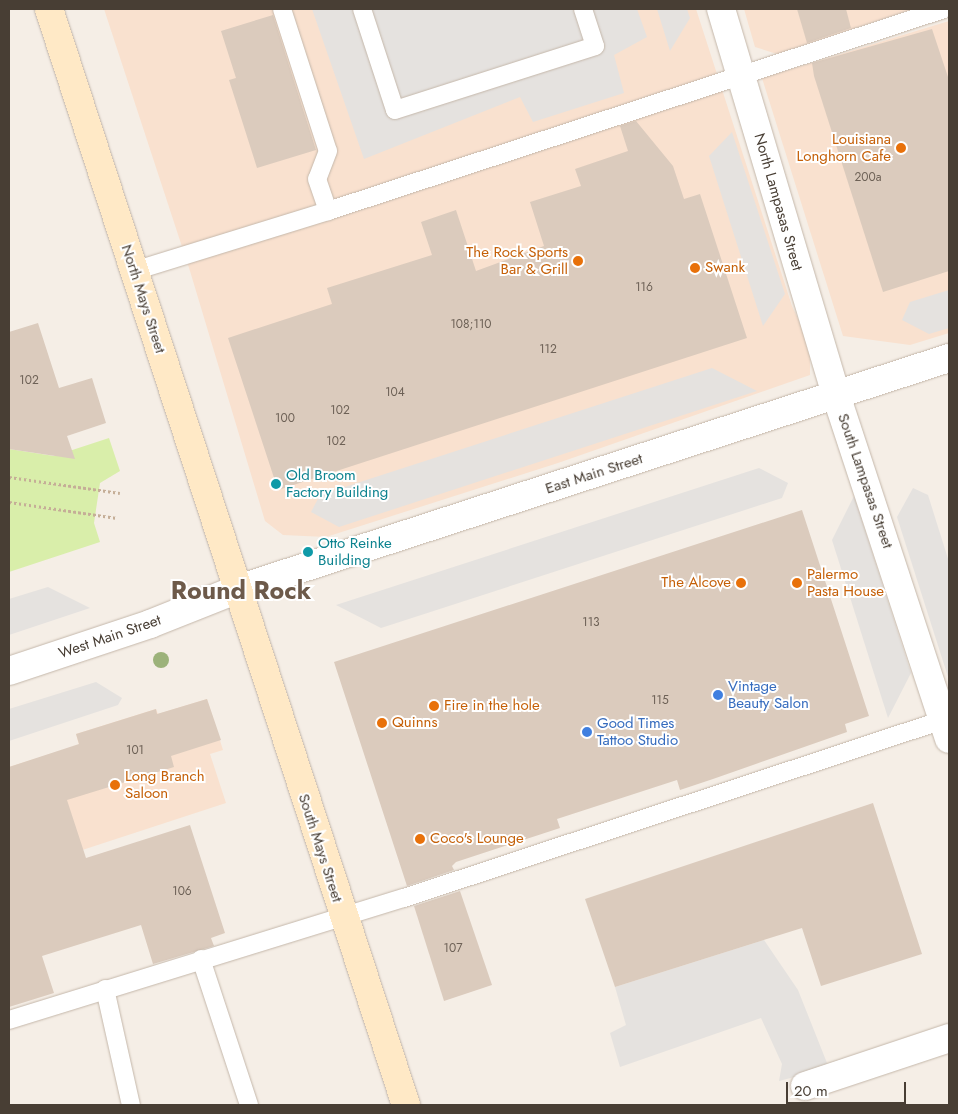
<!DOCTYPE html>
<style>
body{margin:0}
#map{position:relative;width:958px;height:1114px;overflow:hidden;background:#f5eee6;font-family:Jost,sans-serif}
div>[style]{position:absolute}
.commercial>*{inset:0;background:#f9e1cf}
.green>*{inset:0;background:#d9eeaa}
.parking>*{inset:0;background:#e5e2df}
.building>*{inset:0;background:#dbcbbd}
.path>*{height:3px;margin-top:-1.5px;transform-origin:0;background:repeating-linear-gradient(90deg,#c5ae97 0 2.5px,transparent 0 5px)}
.roads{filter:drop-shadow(0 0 1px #c4b7aa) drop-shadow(0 0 1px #c4b7aa)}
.service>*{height:18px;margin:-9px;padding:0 9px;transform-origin:9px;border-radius:9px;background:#fff}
.minor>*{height:28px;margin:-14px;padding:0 14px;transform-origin:14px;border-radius:14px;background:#fff}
.tertiary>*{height:28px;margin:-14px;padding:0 14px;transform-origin:14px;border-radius:14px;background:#fff}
.secondary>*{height:28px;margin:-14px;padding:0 14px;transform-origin:14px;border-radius:14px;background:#ffe9c6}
.trees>*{width:16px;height:16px;margin:-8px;border-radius:50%;background:#9cb27a}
.dots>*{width:14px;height:14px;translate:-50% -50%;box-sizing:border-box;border:2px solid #fff;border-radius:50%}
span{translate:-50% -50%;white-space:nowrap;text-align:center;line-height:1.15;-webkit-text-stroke:4px #fff;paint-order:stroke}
.number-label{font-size:12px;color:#6d6156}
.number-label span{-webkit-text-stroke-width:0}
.food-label{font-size:15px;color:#c56008}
.right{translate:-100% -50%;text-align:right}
.left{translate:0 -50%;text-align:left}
.street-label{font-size:15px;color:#483e34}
.culture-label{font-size:15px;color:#0d838f}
.shop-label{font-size:15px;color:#366cbe}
.town-label{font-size:25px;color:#6d5a4a;font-weight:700}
.frame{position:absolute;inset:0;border:10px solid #483e34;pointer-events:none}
.scale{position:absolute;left:786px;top:1082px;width:120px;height:22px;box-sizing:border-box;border:2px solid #483e34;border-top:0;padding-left:6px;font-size:15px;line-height:18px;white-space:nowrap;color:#483e34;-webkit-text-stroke:4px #fff;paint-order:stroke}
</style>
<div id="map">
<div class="commercial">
<i style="clip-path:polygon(104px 9px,696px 9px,792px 306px,810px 344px,810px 375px,558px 463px,326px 537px,283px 535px,265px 521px,190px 271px)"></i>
<i style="clip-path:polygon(744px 9px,913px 9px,777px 54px,755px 47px)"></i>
<i style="clip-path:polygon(949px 21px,949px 333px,910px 345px,843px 336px,762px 78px)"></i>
<i style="clip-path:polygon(207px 699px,223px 750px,210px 754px,226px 803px,9px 874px,9px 767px,79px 745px,76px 734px,156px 709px,158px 714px)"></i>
</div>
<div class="green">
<i style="clip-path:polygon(109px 438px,120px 471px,100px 483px,94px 523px,100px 542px,9px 572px,9px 449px,54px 456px)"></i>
</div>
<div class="parking">
<i style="clip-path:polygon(312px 9px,637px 9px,647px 37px,614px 55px,624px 93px,533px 122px,520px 97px,364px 159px)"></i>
<i style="clip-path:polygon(657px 9px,687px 9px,690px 18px,670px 51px)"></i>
<i style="clip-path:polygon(732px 132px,785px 294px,763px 326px,709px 156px)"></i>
<i style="clip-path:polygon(949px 290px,949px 328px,929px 334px,902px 320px,910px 302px)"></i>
<i style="clip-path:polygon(712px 368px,757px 391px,339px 527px,311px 512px,320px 495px)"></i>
<i style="clip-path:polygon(759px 468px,788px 483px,782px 498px,381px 628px,336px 605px)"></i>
<i style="clip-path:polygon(913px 488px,928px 495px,949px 562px,949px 680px,897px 517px)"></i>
<i style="clip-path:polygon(854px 496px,911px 673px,888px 718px,832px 540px)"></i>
<i style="clip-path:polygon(48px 587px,90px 608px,9px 635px,9px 599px)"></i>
<i style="clip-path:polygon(96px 682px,122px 698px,118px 705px,9px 741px,9px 709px)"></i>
<i style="clip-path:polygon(764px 940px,798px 990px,829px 1068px,779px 1081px,782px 1064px,761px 1018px,620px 1067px,610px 1033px,626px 1025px,615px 987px)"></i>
</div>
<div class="building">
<i style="clip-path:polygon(797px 9px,846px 9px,851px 28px,807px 43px)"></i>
<i style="clip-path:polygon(273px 15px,316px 150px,257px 168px,229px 80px,236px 78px,221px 31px)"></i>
<i style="clip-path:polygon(932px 29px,949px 80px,949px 271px,883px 292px,814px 76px,812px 63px)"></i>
<i style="clip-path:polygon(636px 121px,673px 166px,684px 199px,700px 194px,747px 338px,278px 490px,228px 338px,332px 304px,327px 288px,432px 255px,421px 222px,456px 210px,476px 271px,544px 246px,530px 202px,581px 186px,575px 169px,628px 151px,620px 126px)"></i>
<i style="clip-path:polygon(38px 323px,59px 388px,92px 378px,106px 423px,67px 436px,75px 459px,9px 449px,9px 332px)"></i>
<i style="clip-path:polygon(802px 510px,869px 716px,845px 724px,847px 732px,713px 779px,680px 790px,677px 780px,557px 819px,560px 828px,456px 862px,452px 866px,454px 870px,407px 886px,334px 662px)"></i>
<i style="clip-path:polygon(207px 699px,221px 740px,171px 756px,174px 767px,67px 800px,86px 858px,190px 825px,225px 933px,211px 938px,214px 946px,153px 964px,141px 925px,42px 956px,54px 993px,9px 1007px,9px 767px,79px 744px,76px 734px,156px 709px,157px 714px)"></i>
<i style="clip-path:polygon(873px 803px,922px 954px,821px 986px,802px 928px,615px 987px,585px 899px)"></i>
<i style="clip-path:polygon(460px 891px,492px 985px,444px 1001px,414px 906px)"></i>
</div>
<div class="path">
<i style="left:9px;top:477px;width:112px;rotate:8.2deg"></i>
<i style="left:9px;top:502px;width:109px;rotate:8.4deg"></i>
</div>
<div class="roads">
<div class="service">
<i style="left:282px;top:9px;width:149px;rotate:72.1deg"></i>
<i style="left:328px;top:151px;width:30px;rotate:111deg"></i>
<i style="left:317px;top:179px;width:34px;rotate:71deg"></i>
<i style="left:362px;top:9px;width:106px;rotate:71.9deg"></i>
<i style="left:395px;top:110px;width:210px;rotate:-17.7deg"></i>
<i style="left:595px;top:46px;width:39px;rotate:-108deg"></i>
<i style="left:134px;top:271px;width:203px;rotate:-17.2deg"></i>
<i style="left:328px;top:211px;width:648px;rotate:-18.16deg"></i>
<i style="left:201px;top:959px;width:154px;rotate:71.8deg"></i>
<i style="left:105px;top:989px;width:119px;rotate:77.4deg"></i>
<i style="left:9px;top:1020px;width:413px;rotate:-17.2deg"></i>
<i style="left:404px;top:898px;width:568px;rotate:-18.28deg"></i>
</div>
<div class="minor">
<i style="left:721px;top:9px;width:403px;rotate:73.4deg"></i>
<i style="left:836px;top:395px;width:362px;rotate:71.8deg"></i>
<i style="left:805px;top:1086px;width:152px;rotate:-18.4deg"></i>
</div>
<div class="tertiary">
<i style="left:9px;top:671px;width:149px;rotate:-18.4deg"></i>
<i style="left:150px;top:624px;width:95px;rotate:-21.7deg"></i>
<i style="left:238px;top:589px;width:748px;rotate:-18deg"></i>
</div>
<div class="secondary">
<i style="left:49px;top:9px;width:1153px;rotate:71.96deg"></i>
</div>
</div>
<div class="trees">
<i style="left:161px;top:660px"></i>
</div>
<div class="dots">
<i style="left:901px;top:148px;background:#e8710a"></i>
<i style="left:578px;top:261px;background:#e8710a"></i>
<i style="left:695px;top:268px;background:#e8710a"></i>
<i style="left:276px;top:484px;background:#0f9aa8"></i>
<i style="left:308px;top:552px;background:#0f9aa8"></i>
<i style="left:741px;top:583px;background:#e8710a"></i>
<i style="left:797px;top:583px;background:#e8710a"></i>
<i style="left:718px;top:695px;background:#3f7fe0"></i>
<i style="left:434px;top:706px;background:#e8710a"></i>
<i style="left:382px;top:723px;background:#e8710a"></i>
<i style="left:587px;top:732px;background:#3f7fe0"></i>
<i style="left:115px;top:785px;background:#e8710a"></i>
<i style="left:420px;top:839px;background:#e8710a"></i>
</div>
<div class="number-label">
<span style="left:868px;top:178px">200a</span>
<span style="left:644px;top:288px">116</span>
<span style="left:471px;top:325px">108;110</span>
<span style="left:548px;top:350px">112</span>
<span style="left:29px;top:381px">102</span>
<span style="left:395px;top:393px">104</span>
<span style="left:340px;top:411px">102</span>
<span style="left:285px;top:419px">100</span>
<span style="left:336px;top:442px">102</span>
<span style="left:591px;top:623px">113</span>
<span style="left:660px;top:701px">115</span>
<span style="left:135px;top:751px">101</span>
<span style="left:182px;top:892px">106</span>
<span style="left:453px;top:949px">107</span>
</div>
<div class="food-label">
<span class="right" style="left:891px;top:148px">Louisiana<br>Longhorn Cafe</span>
<span class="right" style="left:568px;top:261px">The Rock Sports<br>Bar &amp; Grill</span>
<span class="left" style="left:705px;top:268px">Swank</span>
<span class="left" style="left:807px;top:583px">Palermo<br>Pasta House</span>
<span class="right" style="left:731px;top:583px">The Alcove</span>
<span class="left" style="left:444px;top:706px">Fire in the hole</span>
<span class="left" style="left:392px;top:723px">Quinns</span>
<span class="left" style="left:125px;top:785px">Long Branch<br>Saloon</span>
<span class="left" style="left:430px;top:839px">Coco's Lounge</span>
</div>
<div class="street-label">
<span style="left:778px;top:202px;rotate:74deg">North Lampasas Street</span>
<span style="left:143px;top:299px;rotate:72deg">North Mays Street</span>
<span style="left:594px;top:474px;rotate:-18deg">East Main Street</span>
<span style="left:865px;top:481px;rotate:71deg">South Lampasas Street</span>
<span style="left:110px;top:637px;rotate:-19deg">West Main Street</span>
<span style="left:320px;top:848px;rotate:72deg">South Mays Street</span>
</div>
<div class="culture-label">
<span class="left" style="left:286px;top:484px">Old Broom<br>Factory Building</span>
<span class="left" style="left:318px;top:552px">Otto Reinke<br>Building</span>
</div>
<div class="shop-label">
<span class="left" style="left:728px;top:695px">Vintage<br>Beauty Salon</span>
<span class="left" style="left:597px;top:732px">Good Times<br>Tattoo Studio</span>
</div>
<div class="town-label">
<span style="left:241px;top:590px">Round Rock</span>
</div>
<div class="frame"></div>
<div class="scale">20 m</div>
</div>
